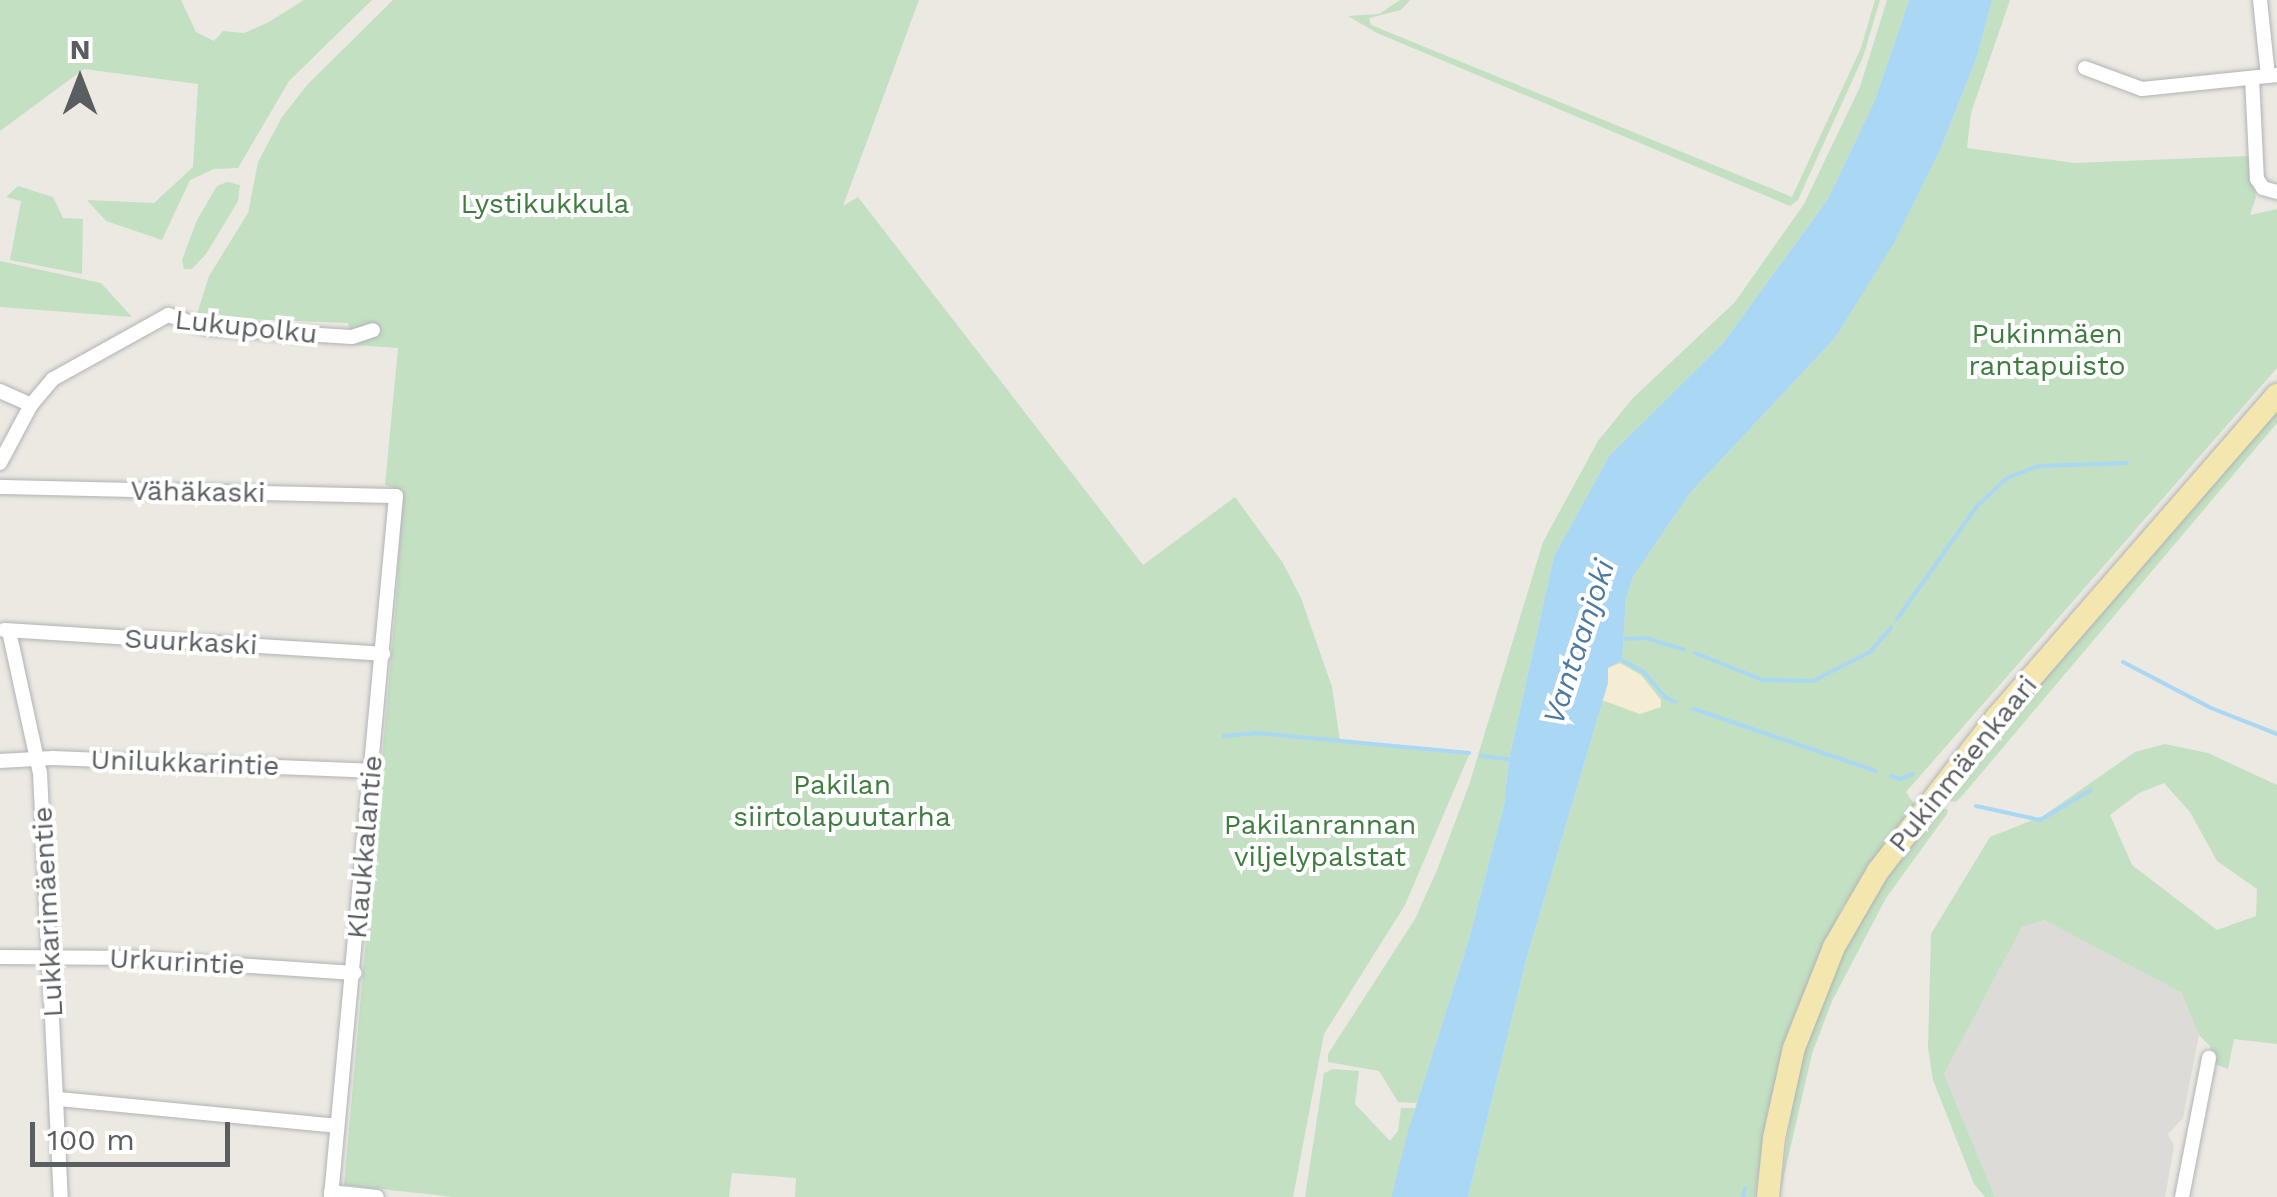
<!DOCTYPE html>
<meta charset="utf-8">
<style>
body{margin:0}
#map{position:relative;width:2277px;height:1197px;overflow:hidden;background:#ebe9e2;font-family:"Work Sans",sans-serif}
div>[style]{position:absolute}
.industrial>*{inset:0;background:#dddbd7}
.green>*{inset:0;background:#c3e0c2}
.sand>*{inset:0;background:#f5ecd4}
.water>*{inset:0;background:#aad7f4}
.stream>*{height:4px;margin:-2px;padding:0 2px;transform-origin:2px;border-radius:2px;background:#aad7f4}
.roads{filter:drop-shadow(0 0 2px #b0b3b6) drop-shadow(0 0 2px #b0b3b6)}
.street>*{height:14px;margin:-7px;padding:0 7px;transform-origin:7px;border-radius:7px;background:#fff}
.primary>*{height:22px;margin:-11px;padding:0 11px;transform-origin:11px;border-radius:11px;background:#f4e6af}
span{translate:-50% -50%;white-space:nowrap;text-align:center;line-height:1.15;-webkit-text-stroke:8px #fff;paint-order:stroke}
.park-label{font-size:28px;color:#3e7c3f}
.street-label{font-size:28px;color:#5b5e61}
.water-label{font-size:30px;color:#4b79a3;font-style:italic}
.north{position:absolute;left:30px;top:30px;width:100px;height:100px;-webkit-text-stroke:8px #fff;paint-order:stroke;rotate:0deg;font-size:28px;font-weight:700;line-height:40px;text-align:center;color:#5b5e61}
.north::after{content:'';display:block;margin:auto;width:35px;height:45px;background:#5b5e61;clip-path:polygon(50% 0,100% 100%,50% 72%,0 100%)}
.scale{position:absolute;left:30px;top:1122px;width:200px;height:45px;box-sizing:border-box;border:5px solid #5b5e61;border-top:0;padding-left:12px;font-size:30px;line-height:35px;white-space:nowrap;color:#5b5e61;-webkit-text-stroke:8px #fff;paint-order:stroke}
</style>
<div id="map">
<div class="industrial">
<i style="clip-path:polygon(2044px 920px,2182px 993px,2189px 1004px,2199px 1035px,2183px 1118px,2168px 1134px,2174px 1146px,2165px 1197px,1995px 1197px,1944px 1074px,2022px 927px)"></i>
</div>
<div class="green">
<i style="clip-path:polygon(0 0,181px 0,196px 32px,214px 41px,223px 31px,244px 33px,267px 23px,304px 0,372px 0,289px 81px,238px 168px,214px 169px,190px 180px,162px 240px,106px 221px,87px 200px,154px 203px,193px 167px,198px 84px,84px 69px,0 131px)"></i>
<i style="clip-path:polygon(393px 0,919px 0,843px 206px,858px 197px,1143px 565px,1235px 497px,1283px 563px,1301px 598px,1332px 687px,1340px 741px,1469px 755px,1405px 905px,1324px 1034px,1293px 1197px,795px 1197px,796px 1178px,732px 1173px,729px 1197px,454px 1197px,344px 1185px,396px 602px,403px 491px,385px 485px,398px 348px,354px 345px,348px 323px,196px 317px,209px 276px,248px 213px,258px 162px,282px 117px,308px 84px)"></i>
<i style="clip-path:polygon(1400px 0,1410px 0,1401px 10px,1369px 18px,1371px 25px,1792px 197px,1861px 48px,1875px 0,1880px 0,1863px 57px,1798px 200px,1790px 206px,1377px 33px,1348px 16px,1379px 14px)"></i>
<i style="clip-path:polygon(1887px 0,1909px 0,1875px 100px,1828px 199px,1723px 343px,1609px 456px,1554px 556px,1509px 759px,1504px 805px,1469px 939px,1417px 1103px,1398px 1102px,1379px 1071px,1328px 1062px,1328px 1054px,1415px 919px,1437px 870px,1469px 785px,1543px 542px,1598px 441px,1633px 398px,1735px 302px,1804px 204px,1860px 87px)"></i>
<i style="clip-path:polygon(1992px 0,2010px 0,1971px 113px,1967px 148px,2074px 163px,2248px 156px,2256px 197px,2250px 215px,2277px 209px,2277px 368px,1906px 792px,1914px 804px,1841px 909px,1790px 1025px,1767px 1113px,1755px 1197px,1468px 1197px,1527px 957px,1608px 683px,1608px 668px,1622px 660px,1626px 599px,1633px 577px,1690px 493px,1835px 338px,1892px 245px,1941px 148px,1977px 57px)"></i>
<i style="clip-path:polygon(227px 182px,240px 185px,238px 201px,206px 254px,192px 269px,184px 269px,182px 260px,197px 220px,217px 186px)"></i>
<i style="clip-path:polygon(18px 186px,53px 197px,63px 218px,83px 219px,82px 274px,10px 260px,21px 201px,6px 197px)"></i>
<i style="clip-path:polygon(0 261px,101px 283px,132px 317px,0 307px)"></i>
<i style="clip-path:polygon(2277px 405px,2277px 423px,1962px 796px,1956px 802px,1950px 801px,1946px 797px,1986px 742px)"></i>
<i style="clip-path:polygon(evenodd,2165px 744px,2208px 753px,2277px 785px,2277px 1044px,2234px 1039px,2228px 1069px,2214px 1064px,2210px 1046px,2199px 1035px,2182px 993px,2044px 920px,2022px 927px,1944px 1074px,1995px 1197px,1985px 1197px,1974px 1184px,1933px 1080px,1928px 1048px,1931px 934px,1990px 837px,2043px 816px,2135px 752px,2165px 744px,2164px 783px,2190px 812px,2217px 861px,2257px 889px,2256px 916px,2217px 930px,2132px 865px,2110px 815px,2139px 793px,2164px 783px)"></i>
<i style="clip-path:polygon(1940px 807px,1948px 810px,1947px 814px,1886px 898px,1832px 1001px,1812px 1054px,1781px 1188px,1798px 1063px,1844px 947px,1876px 892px)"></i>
<i style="clip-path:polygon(1333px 1069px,1359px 1071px,1355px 1104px,1390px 1141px,1398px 1131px,1401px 1108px,1415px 1108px,1391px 1197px,1305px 1197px,1324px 1073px)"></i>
</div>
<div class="sand">
<i style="clip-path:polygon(1620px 663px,1641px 675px,1661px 700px,1661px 707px,1640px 714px,1602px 700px,1608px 668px)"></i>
</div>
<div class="water">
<i style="clip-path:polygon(1909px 0,1992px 0,1977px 57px,1941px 148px,1894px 243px,1835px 338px,1690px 493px,1633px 577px,1626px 599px,1622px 660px,1608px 668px,1608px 683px,1527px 957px,1468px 1197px,1391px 1197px,1409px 1128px,1469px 939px,1504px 805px,1509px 759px,1554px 556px,1609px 456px,1723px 343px,1828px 199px,1875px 100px)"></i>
</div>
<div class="stream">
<i style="left:1897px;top:619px;width:138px;rotate:-54.7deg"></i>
<i style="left:1977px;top:506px;width:41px;rotate:-43deg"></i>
<i style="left:2007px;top:478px;width:34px;rotate:-21deg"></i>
<i style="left:2039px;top:466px;width:88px;rotate:-2deg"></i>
<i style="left:1625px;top:639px;width:21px;rotate:-3deg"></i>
<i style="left:1646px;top:638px;width:39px;rotate:17deg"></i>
<i style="left:1695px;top:653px;width:73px;rotate:21.7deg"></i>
<i style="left:1763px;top:680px;width:50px;rotate:1.1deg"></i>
<i style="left:1813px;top:681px;width:64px;rotate:-27deg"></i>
<i style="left:1870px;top:652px;width:32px;rotate:-49deg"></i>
<i style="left:1622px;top:660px;width:25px;rotate:29deg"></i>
<i style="left:1644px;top:672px;width:33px;rotate:50deg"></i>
<i style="left:1665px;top:697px;width:11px;rotate:27deg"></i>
<i style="left:2123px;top:662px;width:99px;rotate:27.6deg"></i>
<i style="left:2211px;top:708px;width:71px;rotate:21.5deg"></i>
<i style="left:1694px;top:709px;width:192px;rotate:18.8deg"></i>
<i style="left:1224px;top:736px;width:34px;rotate:-5deg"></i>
<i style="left:1258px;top:733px;width:212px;rotate:5.4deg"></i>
<i style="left:1481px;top:756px;width:28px;rotate:6deg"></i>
<i style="left:1891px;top:776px;width:9px;rotate:18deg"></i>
<i style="left:1900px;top:779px;width:14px;rotate:-21deg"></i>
<i style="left:1976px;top:806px;width:66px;rotate:12.3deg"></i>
<i style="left:2040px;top:820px;width:59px;rotate:-30.5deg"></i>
<i style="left:1743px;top:1197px;width:9px;rotate:-77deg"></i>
</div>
<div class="roads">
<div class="street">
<i style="left:2260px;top:0;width:76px;rotate:84deg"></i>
<i style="left:2085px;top:68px;width:61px;rotate:20.2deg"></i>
<i style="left:2142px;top:89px;width:136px;rotate:-5.9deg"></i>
<i style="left:2252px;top:78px;width:101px;rotate:87.2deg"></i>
<i style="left:2257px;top:179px;width:11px;rotate:56deg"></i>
<i style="left:2263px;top:188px;width:15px;rotate:16deg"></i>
<i style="left:0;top:391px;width:34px;rotate:24deg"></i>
<i style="left:0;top:463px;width:66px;rotate:-61.9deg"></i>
<i style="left:31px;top:405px;width:34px;rotate:-50deg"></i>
<i style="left:53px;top:379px;width:132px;rotate:-29.1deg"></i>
<i style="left:168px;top:315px;width:41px;rotate:18.4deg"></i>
<i style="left:207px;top:328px;width:145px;rotate:3.6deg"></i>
<i style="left:352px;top:337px;width:22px;rotate:-18deg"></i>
<i style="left:0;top:487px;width:396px;rotate:1.3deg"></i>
<i style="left:396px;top:496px;width:704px;rotate:95.3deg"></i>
<i style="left:4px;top:630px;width:380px;rotate:3.6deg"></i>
<i style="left:9px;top:631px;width:145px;rotate:77.7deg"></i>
<i style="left:40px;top:773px;width:425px;rotate:87.2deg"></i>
<i style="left:0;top:761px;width:53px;rotate:-3.2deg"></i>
<i style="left:53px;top:758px;width:318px;rotate:2.3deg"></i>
<i style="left:0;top:957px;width:133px;rotate:0.4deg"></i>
<i style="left:133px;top:958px;width:222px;rotate:3.9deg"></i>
<i style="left:58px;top:1099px;width:280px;rotate:5.5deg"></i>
<i style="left:331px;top:1192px;width:46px;rotate:6.2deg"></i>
<i style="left:2182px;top:1197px;width:142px;rotate:-79deg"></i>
</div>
<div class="primary">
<i style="left:1768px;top:1197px;width:59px;rotate:-84.2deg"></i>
<i style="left:1774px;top:1138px;width:92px;rotate:-77.5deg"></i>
<i style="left:1794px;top:1048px;width:109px;rotate:-68.4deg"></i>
<i style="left:1834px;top:947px;width:88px;rotate:-59.9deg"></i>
<i style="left:1878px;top:871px;width:195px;rotate:-52.3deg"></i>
<i style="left:1997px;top:717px;width:427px;rotate:-49deg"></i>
</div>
</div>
<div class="park-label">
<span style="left:545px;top:204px">Lystikukkula</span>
<span style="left:2047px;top:350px">Pukinmäen<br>rantapuisto</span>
<span style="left:842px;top:801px">Pakilan<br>siirtolapuutarha</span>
<span style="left:1320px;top:841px">Pakilanrannan<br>viljelypalstat</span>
</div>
<div class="street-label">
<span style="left:246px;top:327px;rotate:6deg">Lukupolku</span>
<span style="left:198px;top:492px;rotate:1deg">Vähäkaski</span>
<span style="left:191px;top:642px;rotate:3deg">Suurkaski</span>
<span style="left:185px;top:763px;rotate:2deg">Unilukkarintie</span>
<span style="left:1963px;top:764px;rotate:-51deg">Pukinmäenkaari</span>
<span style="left:365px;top:847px;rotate:-85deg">Klaukkalantie</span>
<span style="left:48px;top:912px;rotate:-93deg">Lukkarimäentie</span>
<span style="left:177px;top:962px;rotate:3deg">Urkurintie</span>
</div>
<div class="water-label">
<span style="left:1579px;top:642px;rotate:-72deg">Vantaanjoki</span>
</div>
<div class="north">N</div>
<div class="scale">100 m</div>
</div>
